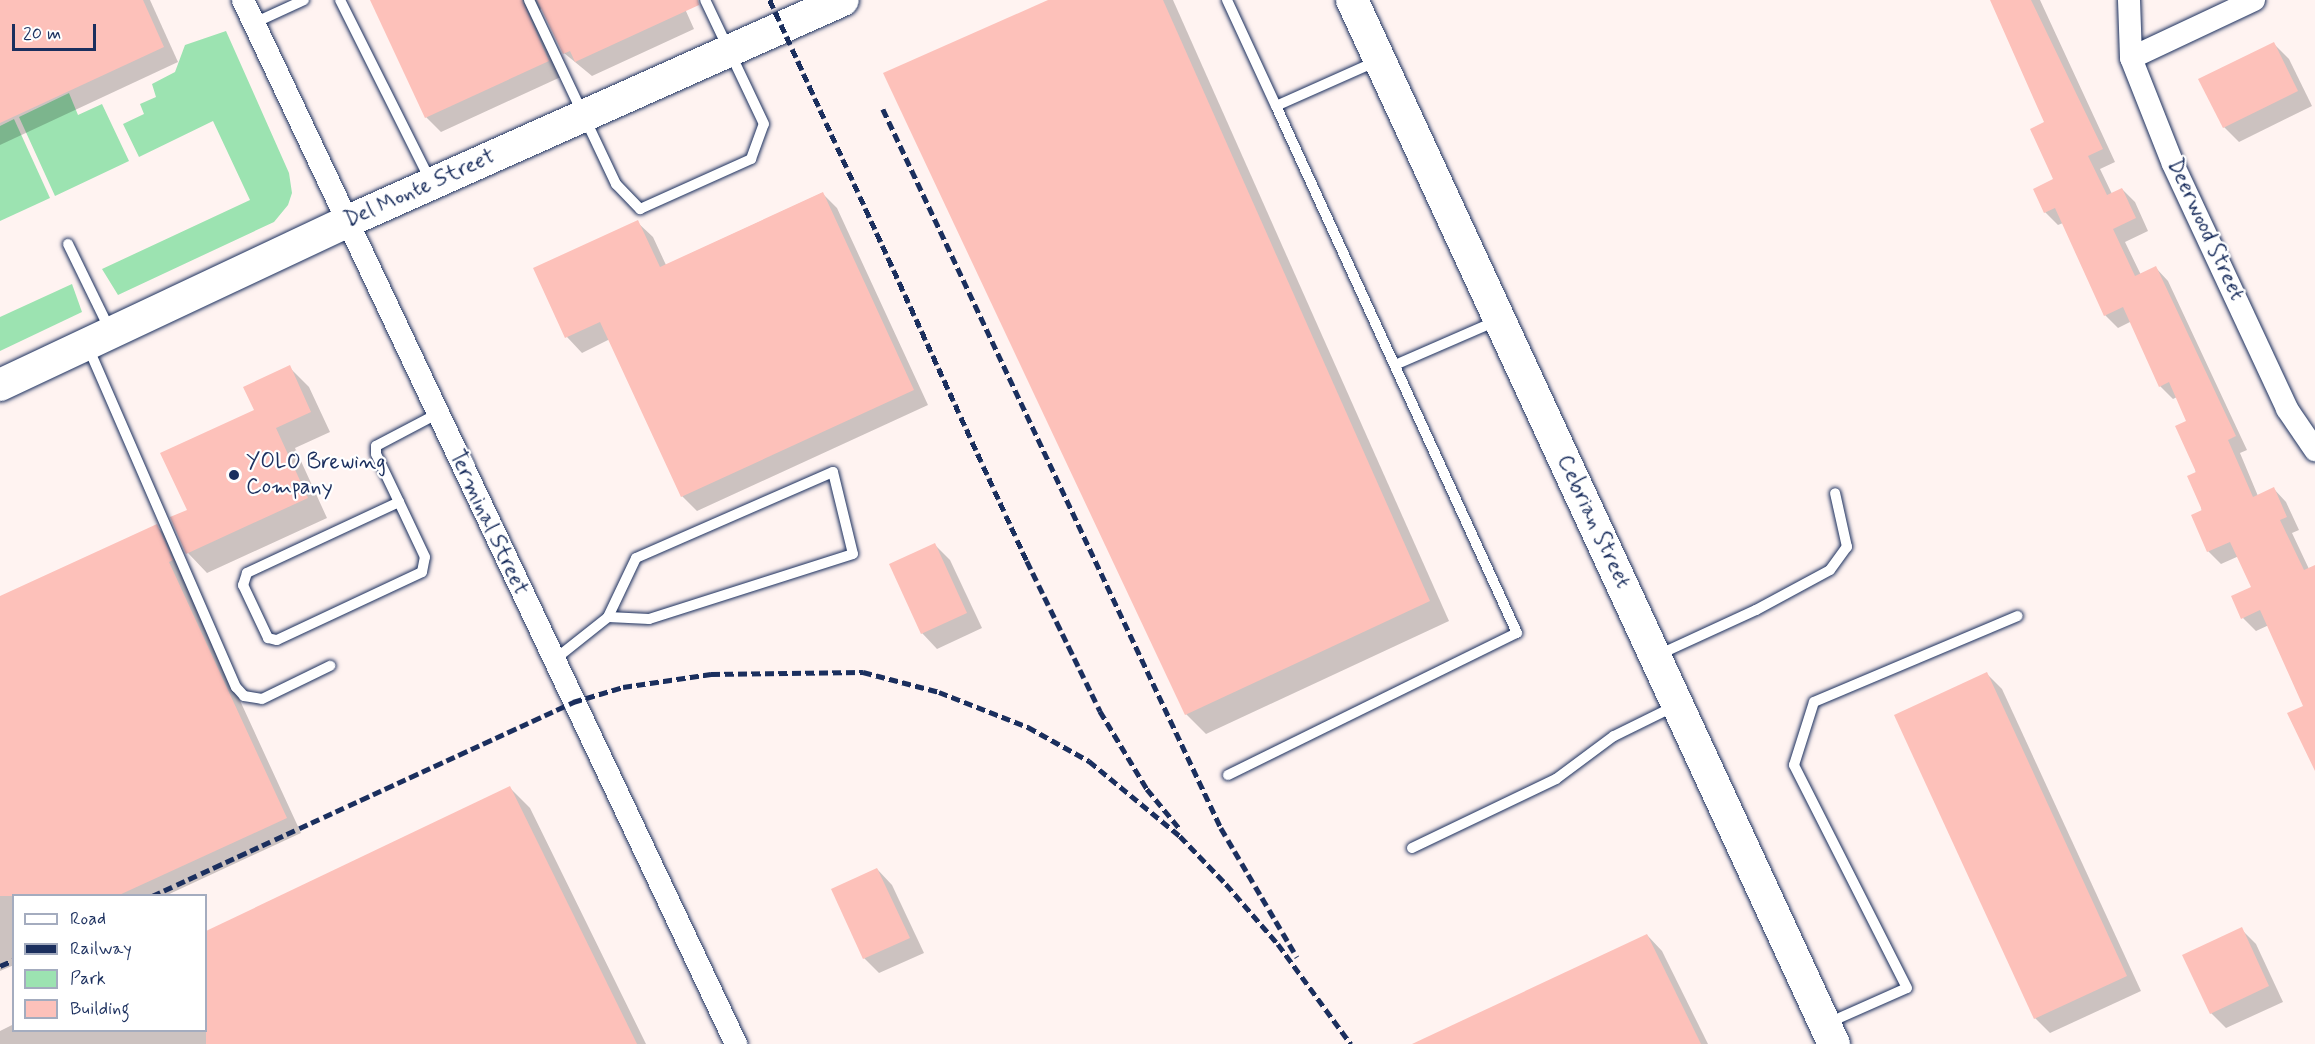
<!DOCTYPE html>
<style>
body{margin:0}
#map{position:relative;width:2315px;height:1044px;overflow:hidden;background:#fff3f1;font-family:Mynerve,sans-serif}
div>[style]{position:absolute}
.green>*{inset:0;background:#9ce3b1}
.shadow>*{inset:0;background:#0003}
.building>*{inset:0;background:#fdc1ba}
.roads{filter:drop-shadow(0 0 2px #1b2f5e) drop-shadow(0 0 2px #1b2f5e)}
.lane>*{height:10px;margin:-5px;padding:0 5px;transform-origin:5px;border-radius:5px;background:#fff}
.street>*{height:22px;margin:-11px;padding:0 11px;transform-origin:11px;border-radius:11px;background:#fff}
.secondary>*{height:32px;margin:-16px;padding:0 16px;transform-origin:16px;border-radius:16px;background:#fff}
.rail>*{height:4.5px;margin-top:-2.25px;transform-origin:0;background:repeating-linear-gradient(90deg,#1b2f5e 0 9px,transparent 0 13.5px)}
.dots>*{width:16px;height:16px;translate:-50% -50%;box-sizing:border-box;border:3px solid #fff;border-radius:50%}
span{translate:-50% -50%;white-space:nowrap;text-align:center;line-height:1.15;-webkit-text-stroke:4.5px #fff;paint-order:stroke}
.street-label{font-size:22px;color:#1b2f5e}
.poi-label{font-size:22px;color:#1b2f5e}
.left{translate:0 -50%;text-align:left}
.legend{position:absolute;left:12px;top:894px;width:195px;height:138px;box-sizing:border-box;background:#fff;border:2px solid #a4acbf;margin:0;padding:8px 10px;list-style:none;font-size:18px;color:#1b2f5e}
.legend li{display:flex;align-items:center;gap:12px;height:30px}
.legend b{width:30px;border:2px solid #a4acbf}
.scale{position:absolute;left:12px;top:24px;width:84px;height:27px;box-sizing:border-box;border:3px solid #1b2f5e;border-top:0;padding-left:8px;font-size:18px;line-height:21px;white-space:nowrap;color:#1b2f5e;-webkit-text-stroke:4px #fff;paint-order:stroke}
</style>
<div id="map">
<div class="green">
<i style="clip-path:polygon(226px 31px,289px 173px,292px 193px,288px 205px,274px 222px,118px 295px,102px 269px,250px 200px,213px 121px,139px 157px,123px 124px,144px 114px,140px 104px,156px 97px,152px 84px,175px 72px,185px 45px)"></i>
<i style="clip-path:polygon(69px 93px,78px 115px,102px 104px,129px 161px,55px 196px,19px 117px)"></i>
<i style="clip-path:polygon(14px 119px,50px 198px,0 221px,0 126px)"></i>
<i style="clip-path:polygon(72px 284px,82px 312px,0 351px,0 317px)"></i>
</div>
<div class="shadow">
<i style="clip-path:polygon(0 0,150px 0,178px 62px,0 145px)"></i>
<i style="clip-path:polygon(377px 0,681px 0,694px 29px,592px 76px,564px 53px,542px 6px,537px 19px,563px 76px,441px 132px,426px 117px)"></i>
<i style="clip-path:polygon(1051px 0,1173px 0,1449px 621px,1206px 734px,1186px 714px)"></i>
<i style="clip-path:polygon(1992px 0,2040px 0,2115px 162px,2100px 169px,2112px 194px,2122px 189px,2135px 202px,2148px 231px,2125px 242px,2141px 275px,2156px 268px,2168px 281px,2247px 450px,2240px 453px,2258px 496px,2274px 489px,2286px 502px,2299px 530px,2292px 533px,2309px 569px,2315px 567px,2315px 760px,2305px 706px,2269px 625px,2256px 631px,2243px 618px,2253px 587px,2239px 556px,2221px 564px,2208px 551px,2188px 422px,2177px 397px,2173px 399px,2160px 386px,2132px 321px,2118px 328px,2105px 315px,2063px 223px,2058px 225px,2045px 212px,2055px 180px,2046px 123px)"></i>
<i style="clip-path:polygon(2273px 43px,2289px 59px,2312px 106px,2239px 142px,2224px 127px)"></i>
<i style="clip-path:polygon(822px 193px,837px 208px,928px 405px,697px 511px,682px 496px,610px 339px,582px 353px,567px 337px,535px 269px,637px 222px,653px 237px,666px 265px)"></i>
<i style="clip-path:polygon(289px 367px,309px 387px,330px 432px,295px 448px,327px 518px,207px 573px,188px 553px,172px 518px,189px 511px)"></i>
<i style="clip-path:polygon(156px 526px,172px 541px,183px 577px,301px 833px,165px 896px,14px 896px,14px 965px,0 971px,0 598px)"></i>
<i style="clip-path:polygon(935px 545px,950px 560px,982px 628px,937px 649px,922px 633px)"></i>
<i style="clip-path:polygon(1987px 674px,2002px 689px,2141px 991px,2050px 1033px,2035px 1018px)"></i>
<i style="clip-path:polygon(510px 788px,530px 808px,646px 1044px,0 1044px,0 1031px,14px 1024px,14px 1030px,206px 1030px,206px 933px)"></i>
<i style="clip-path:polygon(877px 869px,892px 885px,924px 953px,879px 973px,864px 958px)"></i>
<i style="clip-path:polygon(2241px 929px,2256px 944px,2283px 1002px,2226px 1028px,2211px 1013px)"></i>
<i style="clip-path:polygon(1647px 935px,1662px 951px,1708px 1044px,1416px 1044px)"></i>
</div>
<div class="building">
<i style="clip-path:polygon(0 0,143px 0,164px 47px,0 123px)"></i>
<i style="clip-path:polygon(370px 0,522px 0,549px 61px,425px 118px)"></i>
<i style="clip-path:polygon(537px 0,698px 0,699px 5px,575px 62px,570px 51px,563px 54px)"></i>
<i style="clip-path:polygon(1048px 0,1163px 0,1430px 601px,1185px 715px,883px 73px)"></i>
<i style="clip-path:polygon(1990px 0,2031px 0,2103px 149px,2088px 156px,2107px 195px,2122px 188px,2136px 218px,2113px 229px,2135px 276px,2156px 266px,2236px 436px,2228px 440px,2253px 497px,2274px 487px,2287px 517px,2280px 520px,2304px 570px,2315px 565px,2315px 771px,2287px 713px,2303px 706px,2260px 610px,2241px 619px,2231px 596px,2251px 587px,2230px 542px,2207px 552px,2191px 515px,2202px 510px,2187px 476px,2196px 472px,2175px 426px,2186px 421px,2169px 382px,2159px 387px,2123px 307px,2104px 316px,2055px 208px,2044px 213px,2033px 189px,2053px 179px,2030px 129px,2044px 122px)"></i>
<i style="clip-path:polygon(2274px 42px,2298px 91px,2223px 128px,2198px 79px)"></i>
<i style="clip-path:polygon(823px 192px,914px 390px,681px 497px,600px 322px,565px 338px,533px 268px,638px 220px,660px 267px)"></i>
<i style="clip-path:polygon(290px 365px,311px 412px,276px 428px,308px 498px,186px 554px,170px 517px,187px 510px,160px 453px,254px 410px,243px 387px)"></i>
<i style="clip-path:polygon(157px 524px,173px 560px,169px 562px,287px 818px,117px 896px,0 896px,0 596px)"></i>
<i style="clip-path:polygon(935px 543px,967px 613px,921px 634px,889px 564px)"></i>
<i style="clip-path:polygon(1987px 672px,2127px 976px,2034px 1019px,1894px 715px)"></i>
<i style="clip-path:polygon(510px 786px,637px 1044px,206px 1044px,206px 931px)"></i>
<i style="clip-path:polygon(877px 868px,910px 938px,863px 959px,831px 889px)"></i>
<i style="clip-path:polygon(2242px 927px,2269px 986px,2210px 1014px,2182px 955px)"></i>
<i style="clip-path:polygon(1647px 934px,1701px 1044px,1412px 1044px)"></i>
</div>
<div class="roads">
<div class="lane">
<i style="left:340px;top:0;width:203px;rotate:63.4deg"></i>
<i style="left:529px;top:0;width:204px;rotate:64.7deg"></i>
<i style="left:616px;top:184px;width:35px;rotate:46deg"></i>
<i style="left:640px;top:209px;width:122px;rotate:-24.2deg"></i>
<i style="left:751px;top:159px;width:37px;rotate:-70deg"></i>
<i style="left:764px;top:124px;width:137px;rotate:-115.4deg"></i>
<i style="left:1227px;top:0;width:117px;rotate:65.2deg"></i>
<i style="left:1276px;top:106px;width:111px;rotate:-24deg"></i>
<i style="left:254px;top:23px;width:55px;rotate:-24.7deg"></i>
<i style="left:68px;top:244px;width:96px;rotate:64deg"></i>
<i style="left:88px;top:347px;width:371px;rotate:66.5deg"></i>
<i style="left:236px;top:687px;width:12px;rotate:48deg"></i>
<i style="left:244px;top:696px;width:18px;rotate:9deg"></i>
<i style="left:262px;top:699px;width:76px;rotate:-25.9deg"></i>
<i style="left:1395px;top:365px;width:110px;rotate:-23.5deg"></i>
<i style="left:399px;top:502px;width:168px;rotate:155deg"></i>
<i style="left:247px;top:573px;width:13px;rotate:108deg"></i>
<i style="left:243px;top:585px;width:59px;rotate:64.7deg"></i>
<i style="left:268px;top:638px;width:9px;rotate:13deg"></i>
<i style="left:277px;top:640px;width:160px;rotate:-25.1deg"></i>
<i style="left:422px;top:572px;width:15px;rotate:-79deg"></i>
<i style="left:425px;top:557px;width:61px;rotate:-115.3deg"></i>
<i style="left:399px;top:502px;width:53px;rotate:-115.6deg"></i>
<i style="left:376px;top:454px;width:8px;rotate:-90deg"></i>
<i style="left:376px;top:446px;width:69px;rotate:-27.7deg"></i>
<i style="left:1658px;top:655px;width:108px;rotate:-24.7deg"></i>
<i style="left:1756px;top:610px;width:84px;rotate:-28.4deg"></i>
<i style="left:1830px;top:570px;width:29px;rotate:-54deg"></i>
<i style="left:1847px;top:547px;width:55px;rotate:-102.5deg"></i>
<i style="left:554px;top:660px;width:69px;rotate:-38.5deg"></i>
<i style="left:608px;top:617px;width:65px;rotate:-64.6deg"></i>
<i style="left:636px;top:558px;width:215px;rotate:-23.6deg"></i>
<i style="left:833px;top:472px;width:84px;rotate:76.3deg"></i>
<i style="left:853px;top:554px;width:214px;rotate:162.3deg"></i>
<i style="left:649px;top:619px;width:41px;rotate:-177.2deg"></i>
<i style="left:1228px;top:775px;width:322px;rotate:-26.2deg"></i>
<i style="left:1517px;top:633px;width:579px;rotate:-114.57deg"></i>
<i style="left:1412px;top:848px;width:160px;rotate:-25.6deg"></i>
<i style="left:1556px;top:779px;width:72px;rotate:-36.6deg"></i>
<i style="left:1614px;top:736px;width:68px;rotate:-26.2deg"></i>
<i style="left:1828px;top:1023px;width:86px;rotate:-23.9deg"></i>
<i style="left:1907px;top:988px;width:250px;rotate:-116.9deg"></i>
<i style="left:1794px;top:765px;width:66px;rotate:-72.4deg"></i>
<i style="left:1814px;top:702px;width:221px;rotate:-22.9deg"></i>
</div>
<div class="street">
<i style="left:243px;top:0;width:1155px;rotate:64.72deg"></i>
<i style="left:2129px;top:0;width:58px;rotate:88deg"></i>
<i style="left:2131px;top:58px;width:114px;rotate:68.4deg"></i>
<i style="left:2173px;top:164px;width:270px;rotate:65deg"></i>
<i style="left:2287px;top:409px;width:50px;rotate:55.7deg"></i>
<i style="left:2131px;top:58px;width:136px;rotate:-25.2deg"></i>
</div>
<div class="secondary">
<i style="left:1352px;top:0;width:1150px;rotate:65.22deg"></i>
<i style="left:0;top:385px;width:382px;rotate:-25.2deg"></i>
<i style="left:346px;top:222px;width:544px;rotate:-24.07deg"></i>
</div>
</div>
<div class="rail">
<i style="left:770px;top:0;width:617px;rotate:65.39deg"></i>
<i style="left:1027px;top:561px;width:167px;rotate:64deg"></i>
<i style="left:1100px;top:711px;width:91px;rotate:58.9deg"></i>
<i style="left:1147px;top:789px;width:52px;rotate:50.5deg"></i>
<i style="left:883px;top:109px;width:794px;rotate:64.82deg"></i>
<i style="left:1221px;top:828px;width:150px;rotate:59.5deg"></i>
<i style="left:152px;top:896px;width:464px;rotate:-24.7deg"></i>
<i style="left:573px;top:702px;width:52px;rotate:-16.7deg"></i>
<i style="left:623px;top:687px;width:89px;rotate:-8.4deg"></i>
<i style="left:711px;top:674px;width:152px;rotate:-0.8deg"></i>
<i style="left:863px;top:672px;width:79px;rotate:14.7deg"></i>
<i style="left:939px;top:692px;width:96px;rotate:21.5deg"></i>
<i style="left:1028px;top:727px;width:70px;rotate:29.1deg"></i>
<i style="left:1089px;top:761px;width:118px;rotate:39.5deg"></i>
<i style="left:1180px;top:836px;width:66px;rotate:46.2deg"></i>
<i style="left:1226px;top:884px;width:79px;rotate:49.1deg"></i>
<i style="left:1278px;top:944px;width:124px;rotate:53.9deg"></i>
<i style="left:0;top:966px;width:15px;rotate:-23deg"></i>
</div>
<div class="dots">
<i style="left:234px;top:475px;background:#1b2f5e"></i>
</div>
<div class="street-label">
<span style="left:420px;top:189px;rotate:-24deg">Del Monte Street</span>
<span style="left:2205px;top:230px;rotate:65deg">Deerwood Street</span>
<span style="left:1593px;top:522px;rotate:65deg">Cebrian Street</span>
<span style="left:488px;top:523px;rotate:65deg">Terminal Street</span>
</div>
<div class="poi-label">
<span class="left" style="left:246px;top:475px">YOLO Brewing<br>Company</span>
</div>
<ul class="legend">
<li><b style="height:8px;background:#fff"></b>Road</li>
<li><b style="height:8px;background:#1b2f5e"></b>Railway</li>
<li><b style="height:16px;background:#9ce3b1"></b>Park</li>
<li><b style="height:16px;background:#fdc1ba"></b>Building</li>
</ul>
<div class="scale">20 m</div>
</div>
